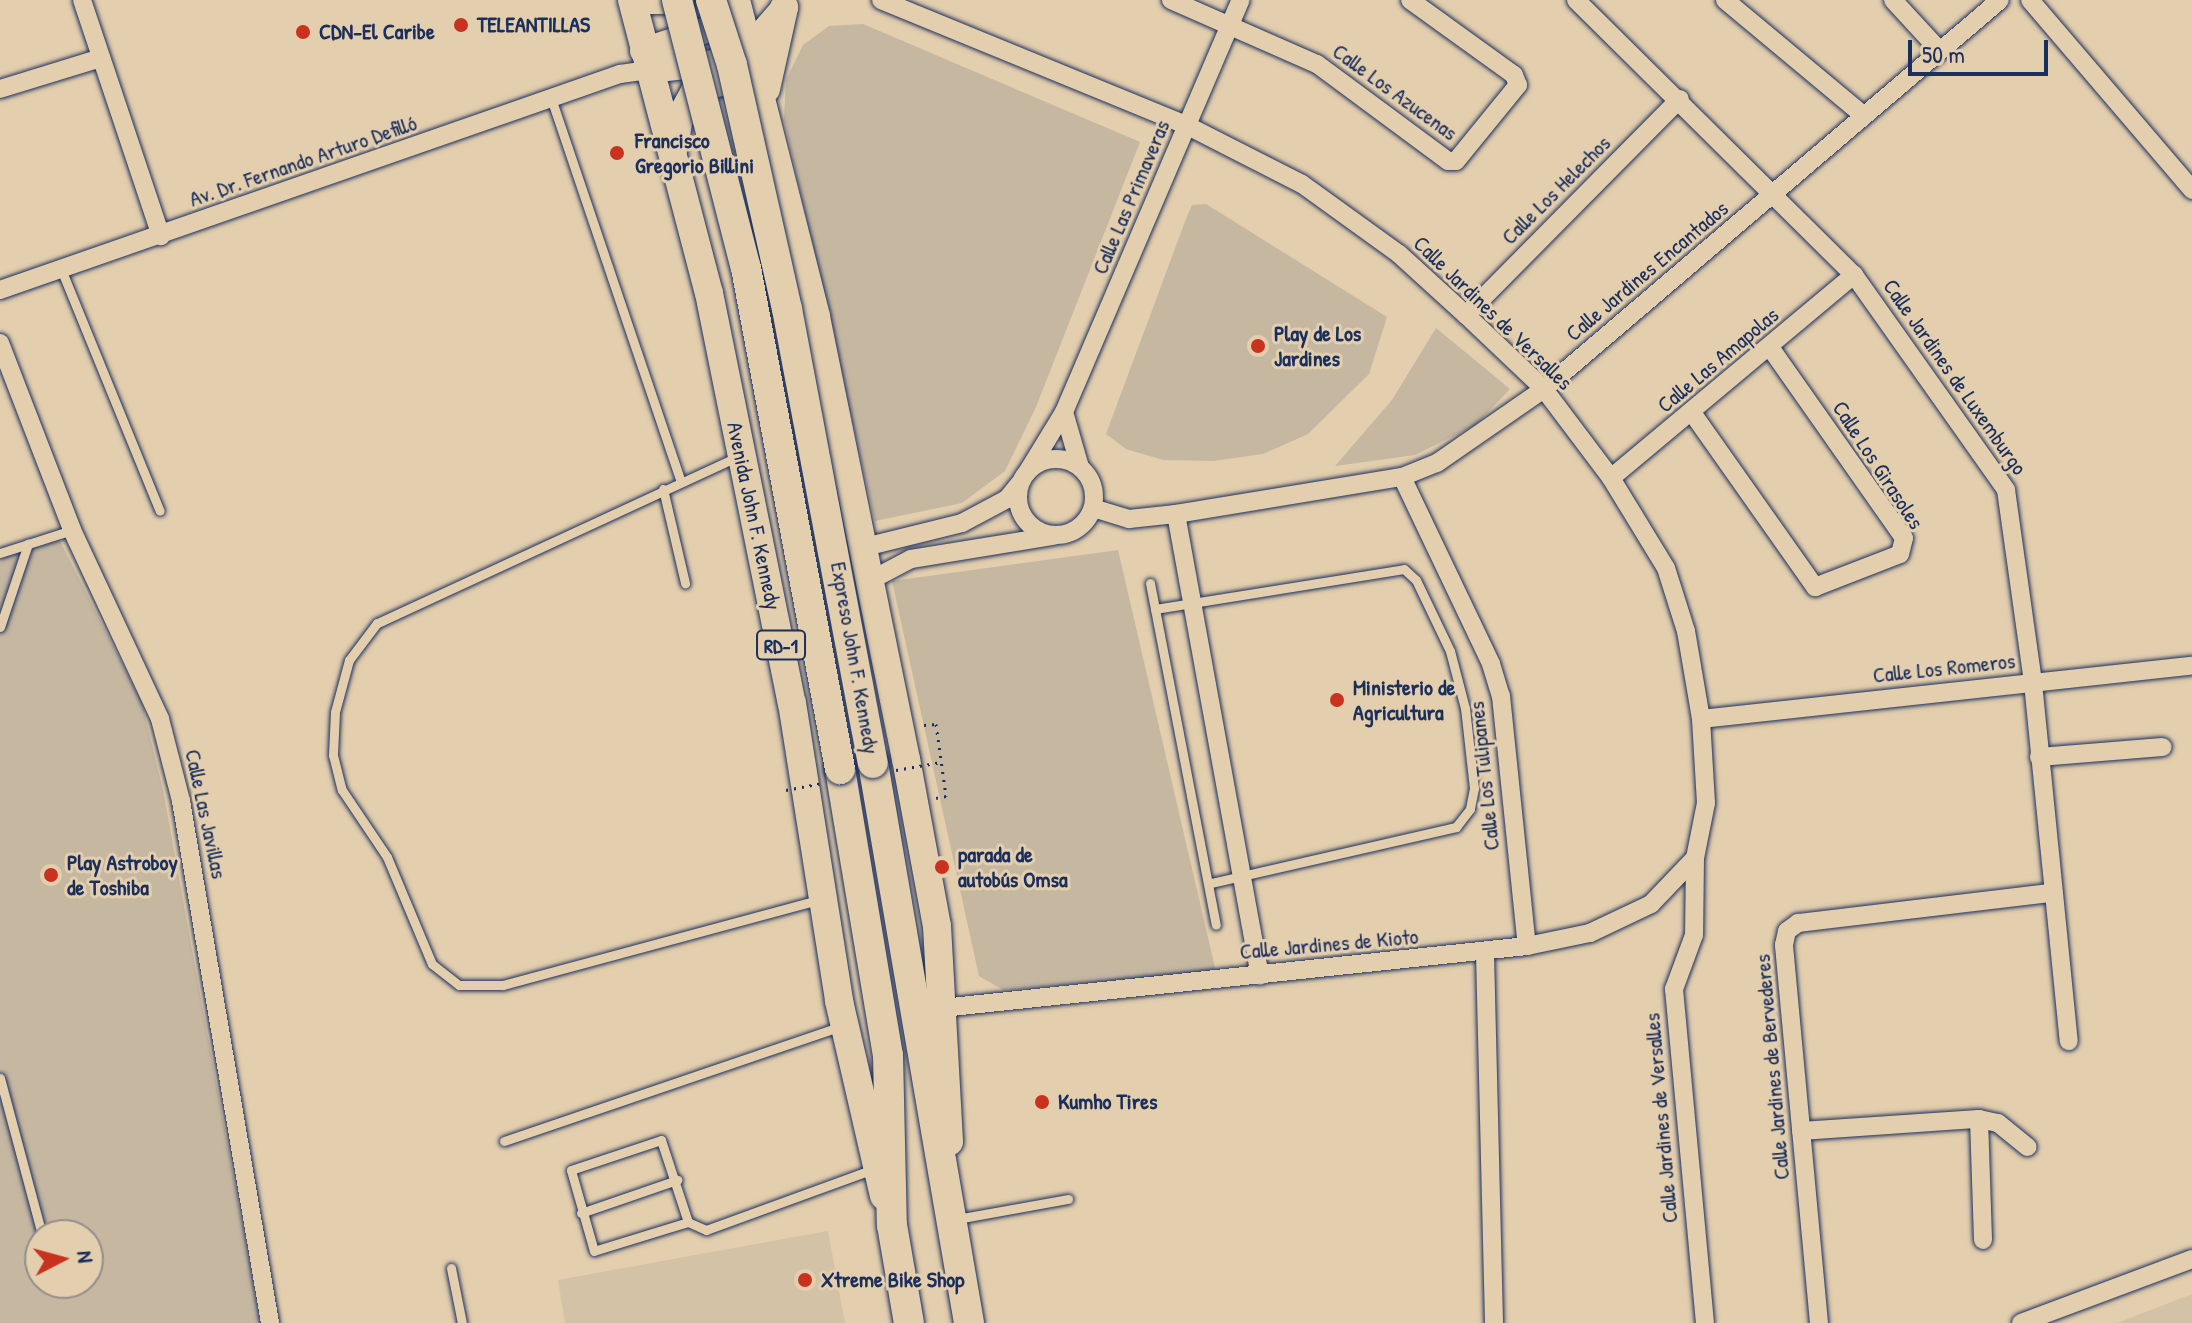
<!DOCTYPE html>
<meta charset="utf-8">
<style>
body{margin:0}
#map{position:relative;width:2192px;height:1323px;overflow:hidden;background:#e3cead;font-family:"Patrick Hand",sans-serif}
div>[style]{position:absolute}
.built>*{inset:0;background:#d4c2a7}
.green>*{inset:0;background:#c6b7a1}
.path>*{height:3px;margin-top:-1.5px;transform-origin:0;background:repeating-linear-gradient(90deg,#1b2f5e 0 2px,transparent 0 8px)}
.roads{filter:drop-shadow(0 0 2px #1b2f5e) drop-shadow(0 0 2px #1b2f5e)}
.service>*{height:9px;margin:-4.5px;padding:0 4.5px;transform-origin:4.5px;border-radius:4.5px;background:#e3cead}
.minor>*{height:18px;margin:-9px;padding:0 9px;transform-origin:9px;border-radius:9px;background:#e3cead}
.minor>.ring{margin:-9px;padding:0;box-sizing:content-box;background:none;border:18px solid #e3cead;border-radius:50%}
.secondary>*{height:26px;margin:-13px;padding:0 13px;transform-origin:13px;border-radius:13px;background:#e3cead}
.primary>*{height:28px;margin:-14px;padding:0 14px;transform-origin:14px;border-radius:14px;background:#e3cead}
.trunk>*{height:30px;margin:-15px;padding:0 15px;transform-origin:15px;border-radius:15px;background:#e3cead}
.path-bridge>*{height:3px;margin-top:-1.5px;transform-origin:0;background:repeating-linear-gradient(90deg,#1b2f5e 0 2px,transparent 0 8px)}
.bridges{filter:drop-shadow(0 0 2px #1b2f5e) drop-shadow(0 0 2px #1b2f5e)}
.trunk-bridge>*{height:30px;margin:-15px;padding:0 15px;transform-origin:15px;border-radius:15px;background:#e3cead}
.dots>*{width:22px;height:22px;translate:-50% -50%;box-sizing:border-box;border:4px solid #e3cead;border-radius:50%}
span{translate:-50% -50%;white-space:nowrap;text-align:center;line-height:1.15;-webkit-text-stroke:6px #e3cead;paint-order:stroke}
.shield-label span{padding:2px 6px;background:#e3cead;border:2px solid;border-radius:6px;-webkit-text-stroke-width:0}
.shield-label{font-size:20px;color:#1b2f5e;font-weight:700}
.poi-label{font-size:22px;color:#1b2f5e;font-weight:700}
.left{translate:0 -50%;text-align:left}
.street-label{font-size:22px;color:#1b2f5e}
.north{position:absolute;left:24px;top:1219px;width:80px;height:80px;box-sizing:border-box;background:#e3cead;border:2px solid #938e8d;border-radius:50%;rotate:84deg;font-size:22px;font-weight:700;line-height:32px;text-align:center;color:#1b2f5e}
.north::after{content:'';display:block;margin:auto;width:28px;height:36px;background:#c8321e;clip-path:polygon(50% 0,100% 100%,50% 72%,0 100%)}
.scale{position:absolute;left:1908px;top:40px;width:140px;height:36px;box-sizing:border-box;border:4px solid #1b2f5e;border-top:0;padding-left:10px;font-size:24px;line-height:28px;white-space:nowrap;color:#1b2f5e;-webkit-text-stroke:6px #e3cead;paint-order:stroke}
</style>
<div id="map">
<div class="built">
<i style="clip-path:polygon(828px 1231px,845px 1323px,565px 1323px,558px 1280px)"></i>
<i style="clip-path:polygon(2192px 1294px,2192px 1323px,2117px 1323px)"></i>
</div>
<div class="green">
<i style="clip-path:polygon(863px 24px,1140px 142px,1036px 407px,1005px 471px,962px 503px,875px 521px,784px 119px,786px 80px,803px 45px,829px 26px)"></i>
<i style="clip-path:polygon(1206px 204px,1387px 317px,1369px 374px,1308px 434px,1263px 454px,1213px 461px,1163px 460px,1126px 449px,1106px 434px,1186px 219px,1192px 205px)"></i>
<i style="clip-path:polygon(1436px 328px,1510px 389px,1476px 425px,1415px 455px,1335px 466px,1392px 400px)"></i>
<i style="clip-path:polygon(evenodd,58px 537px,142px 703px,163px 790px,260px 1323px,0 1323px,0 553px,58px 537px,40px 1235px,88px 1235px,88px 1283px,40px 1283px,40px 1235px)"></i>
<i style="clip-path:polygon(1118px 550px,1216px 972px,1003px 990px,979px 976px,892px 581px)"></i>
</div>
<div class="path">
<i style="left:924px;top:725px;width:12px;rotate:-5deg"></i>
<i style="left:936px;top:724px;width:73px;rotate:82.1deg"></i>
<i style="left:946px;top:796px;width:10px;rotate:169deg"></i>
</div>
<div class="roads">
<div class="service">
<i style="left:552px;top:101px;width:402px;rotate:71.3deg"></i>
<i style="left:61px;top:269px;width:261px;rotate:67.8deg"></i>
<i style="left:739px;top:456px;width:399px;rotate:155.2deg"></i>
<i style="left:377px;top:623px;width:46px;rotate:127.1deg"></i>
<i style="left:349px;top:660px;width:54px;rotate:105.1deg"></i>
<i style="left:335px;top:712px;width:43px;rotate:92.7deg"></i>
<i style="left:333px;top:755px;width:36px;rotate:76deg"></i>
<i style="left:342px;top:790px;width:81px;rotate:56.1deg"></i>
<i style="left:387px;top:857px;width:116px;rotate:67.2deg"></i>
<i style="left:432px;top:964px;width:34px;rotate:38deg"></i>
<i style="left:459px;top:985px;width:44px"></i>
<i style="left:503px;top:985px;width:326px;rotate:-15.1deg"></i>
<i style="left:663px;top:489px;width:97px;rotate:76.8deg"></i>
<i style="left:0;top:553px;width:76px;rotate:-17.7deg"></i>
<i style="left:1150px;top:583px;width:348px;rotate:79.1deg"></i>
<i style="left:1155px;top:609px;width:252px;rotate:-9.1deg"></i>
<i style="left:1404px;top:569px;width:16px;rotate:43deg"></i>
<i style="left:1416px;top:580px;width:79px;rotate:64.4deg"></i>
<i style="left:1450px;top:651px;width:59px;rotate:75.3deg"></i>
<i style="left:1465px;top:708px;width:81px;rotate:83.6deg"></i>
<i style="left:1474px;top:788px;width:21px;rotate:101deg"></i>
<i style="left:1470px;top:809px;width:23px;rotate:128deg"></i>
<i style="left:1456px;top:827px;width:254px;rotate:167.1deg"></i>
<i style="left:0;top:627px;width:88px;rotate:-71.4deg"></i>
<i style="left:0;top:1078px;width:163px;rotate:75deg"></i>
<i style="left:504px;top:1141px;width:356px;rotate:-18.8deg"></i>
<i style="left:581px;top:1213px;width:102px;rotate:-19deg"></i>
<i style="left:957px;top:1219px;width:113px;rotate:-10.2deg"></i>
<i style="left:688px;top:1222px;width:98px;rotate:162.9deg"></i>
<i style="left:594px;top:1251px;width:84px;rotate:-105.9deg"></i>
<i style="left:571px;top:1170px;width:95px;rotate:-18.4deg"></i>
<i style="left:661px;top:1140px;width:86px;rotate:71.8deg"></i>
<i style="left:688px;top:1222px;width:20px;rotate:24deg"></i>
<i style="left:706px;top:1230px;width:179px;rotate:-20deg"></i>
<i style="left:451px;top:1268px;width:56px;rotate:78.7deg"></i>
</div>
<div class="minor">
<i style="left:82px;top:0;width:249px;rotate:71.5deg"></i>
<i style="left:881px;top:0;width:332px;rotate:22.3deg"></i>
<i style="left:1188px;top:126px;width:128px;rotate:27deg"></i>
<i style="left:1302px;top:184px;width:120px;rotate:35.8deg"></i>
<i style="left:1399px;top:254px;width:91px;rotate:42.3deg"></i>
<i style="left:1466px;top:315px;width:108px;rotate:43.5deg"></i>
<i style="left:1544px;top:389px;width:111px;rotate:53deg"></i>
<i style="left:1611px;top:478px;width:105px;rotate:58.6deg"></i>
<i style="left:1666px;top:568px;width:66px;rotate:72.4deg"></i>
<i style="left:1686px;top:631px;width:89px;rotate:80.3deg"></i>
<i style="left:1701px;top:719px;width:84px;rotate:86.6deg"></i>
<i style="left:1706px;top:803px;width:56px;rotate:101.3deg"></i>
<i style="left:1695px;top:858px;width:77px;rotate:90.7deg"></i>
<i style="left:1694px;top:935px;width:58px;rotate:110.3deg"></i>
<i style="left:1674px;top:989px;width:335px;rotate:84.7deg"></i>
<i style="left:1171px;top:0;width:159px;rotate:23.7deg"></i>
<i style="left:1317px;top:64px;width:163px;rotate:36.5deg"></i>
<i style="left:1448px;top:161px;width:8px"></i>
<i style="left:1456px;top:161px;width:98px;rotate:-50.8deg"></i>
<i style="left:1518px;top:85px;width:11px;rotate:-112deg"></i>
<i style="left:1514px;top:75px;width:128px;rotate:-144.2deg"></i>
<i style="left:1576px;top:0;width:391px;rotate:44.7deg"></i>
<i style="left:1854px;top:275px;width:263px;rotate:54.7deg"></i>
<i style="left:2006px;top:490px;width:195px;rotate:82deg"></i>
<i style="left:2033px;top:683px;width:360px;rotate:84.3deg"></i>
<i style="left:1725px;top:0;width:180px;rotate:39.8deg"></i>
<i style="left:1893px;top:0;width:68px;rotate:47.4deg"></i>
<i style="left:2030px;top:0;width:250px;rotate:49.5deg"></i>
<i style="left:0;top:89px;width:106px;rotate:-17.1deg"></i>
<i style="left:0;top:290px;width:657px;rotate:-19.21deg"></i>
<i style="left:620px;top:74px;width:29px;rotate:-8deg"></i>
<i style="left:1466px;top:315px;width:304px;rotate:-45.3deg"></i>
<i style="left:0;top:343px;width:200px;rotate:68.9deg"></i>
<i style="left:72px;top:530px;width:208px;rotate:65deg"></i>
<i style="left:160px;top:719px;width:85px;rotate:75.6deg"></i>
<i style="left:181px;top:801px;width:530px;rotate:80.32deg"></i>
<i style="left:1064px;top:412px;width:57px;rotate:73.8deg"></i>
<i style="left:1693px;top:414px;width:212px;rotate:54.8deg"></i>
<i style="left:1815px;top:587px;width:91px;rotate:-21.2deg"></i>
<i style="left:1900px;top:554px;width:16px;rotate:-76deg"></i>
<i style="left:1904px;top:538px;width:231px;rotate:-125.1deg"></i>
<i class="ring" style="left:1018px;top:459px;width:58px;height:58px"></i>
<i style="left:1028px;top:471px;width:69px;rotate:-58.6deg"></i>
<i style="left:1064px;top:412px;width:448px;rotate:-66.8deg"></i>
<i style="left:1402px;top:477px;width:207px;rotate:64.5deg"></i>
<i style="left:1491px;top:664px;width:34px;rotate:73deg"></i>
<i style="left:1501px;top:696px;width:251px;rotate:84.1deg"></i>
<i style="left:1611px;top:478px;width:317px;rotate:-39.9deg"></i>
<i style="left:1093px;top:508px;width:38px;rotate:17deg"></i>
<i style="left:1129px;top:519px;width:47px;rotate:-6.1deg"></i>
<i style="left:1176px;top:514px;width:229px;rotate:-9.3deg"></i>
<i style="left:1402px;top:477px;width:38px;rotate:-22deg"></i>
<i style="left:1437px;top:463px;width:130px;rotate:-34.7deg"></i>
<i style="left:1544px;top:389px;width:599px;rotate:-40.47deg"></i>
<i style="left:1176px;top:514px;width:469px;rotate:79.7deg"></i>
<i style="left:865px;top:547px;width:100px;rotate:-13.9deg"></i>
<i style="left:962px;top:523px;width:51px;rotate:-28.1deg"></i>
<i style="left:1007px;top:499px;width:19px;rotate:-51deg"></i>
<i style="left:871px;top:580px;width:45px;rotate:-27.7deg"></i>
<i style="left:911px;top:559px;width:144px;rotate:-9.2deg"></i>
<i style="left:1701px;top:719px;width:494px;rotate:-6.2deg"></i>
<i style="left:2039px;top:757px;width:124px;rotate:-4.6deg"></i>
<i style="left:1485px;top:954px;width:369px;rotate:88.6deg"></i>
<i style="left:942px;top:1008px;width:588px;rotate:-6.05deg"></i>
<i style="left:1527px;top:946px;width:64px;rotate:-11.7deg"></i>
<i style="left:1590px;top:933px;width:68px;rotate:-25.4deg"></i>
<i style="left:1651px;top:904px;width:64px;rotate:-46.3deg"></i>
<i style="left:1979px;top:1119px;width:121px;rotate:88.1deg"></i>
<i style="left:1801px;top:1131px;width:178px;rotate:-3.9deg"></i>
<i style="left:1979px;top:1119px;width:19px;rotate:12deg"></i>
<i style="left:1998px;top:1123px;width:38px;rotate:39deg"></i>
<i style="left:1819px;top:1323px;width:380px;rotate:-95.3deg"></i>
<i style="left:1784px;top:945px;width:14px;rotate:-78deg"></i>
<i style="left:1787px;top:931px;width:14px;rotate:-36deg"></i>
<i style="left:1798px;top:923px;width:255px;rotate:-6.8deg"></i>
<i style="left:2021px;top:1323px;width:183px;rotate:-20.5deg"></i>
</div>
<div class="secondary">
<i style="left:643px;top:51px;width:76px;rotate:-18.4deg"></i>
<i style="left:715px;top:27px;width:24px;rotate:-48deg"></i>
<i style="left:649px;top:70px;width:72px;rotate:-6.3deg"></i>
<i style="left:721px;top:62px;width:34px;rotate:-28deg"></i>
<i style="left:751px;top:46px;width:52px;rotate:-48.9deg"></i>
</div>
<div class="primary">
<i style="left:632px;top:0;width:303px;rotate:75.3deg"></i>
<i style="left:709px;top:293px;width:418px;rotate:78.6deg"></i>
<i style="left:792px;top:703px;width:302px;rotate:81deg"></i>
<i style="left:839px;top:1001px;width:200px;rotate:77deg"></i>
<i style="left:650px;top:0;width:30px"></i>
<i style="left:736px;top:0;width:327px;rotate:75.8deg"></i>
<i style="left:816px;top:317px;width:451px;rotate:78.5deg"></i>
<i style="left:906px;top:759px;width:170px;rotate:79.5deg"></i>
<i style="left:937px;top:926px;width:216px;rotate:86.8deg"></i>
<i style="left:766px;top:89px;width:83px;rotate:-77.5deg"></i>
<i style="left:673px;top:150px;width:31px;rotate:-79deg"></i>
<i style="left:679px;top:120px;width:31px;rotate:-61deg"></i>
<i style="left:694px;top:93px;width:27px;rotate:-24deg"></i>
<i style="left:719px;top:82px;width:13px;rotate:4deg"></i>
<i style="left:732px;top:83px;width:27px;rotate:34deg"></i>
</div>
<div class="trunk">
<i style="left:873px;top:763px;width:568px;rotate:80.27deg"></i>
<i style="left:840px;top:769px;width:290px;rotate:80.5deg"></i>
<i style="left:888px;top:1055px;width:170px;rotate:88.7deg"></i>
<i style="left:892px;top:1225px;width:99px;rotate:80.2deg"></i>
</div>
</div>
<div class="path-bridge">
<i style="left:896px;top:770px;width:46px;rotate:-10.1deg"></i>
<i style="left:786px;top:790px;width:37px;rotate:-11deg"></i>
</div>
<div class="bridges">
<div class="trunk-bridge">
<i style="left:677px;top:0;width:277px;rotate:75.6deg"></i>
<i style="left:746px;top:268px;width:510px;rotate:79.37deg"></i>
<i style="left:711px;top:0;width:68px;rotate:72.1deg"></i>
<i style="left:732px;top:65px;width:250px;rotate:77.3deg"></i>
<i style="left:787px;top:309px;width:462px;rotate:79.3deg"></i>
</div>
</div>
<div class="dots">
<i style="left:461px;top:25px;background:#c8321e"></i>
<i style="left:303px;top:32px;background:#c8321e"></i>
<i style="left:617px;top:153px;background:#c8321e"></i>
<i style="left:1258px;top:346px;background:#c8321e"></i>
<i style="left:1337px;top:700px;background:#c8321e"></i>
<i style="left:942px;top:867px;background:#c8321e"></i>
<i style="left:51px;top:875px;background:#c8321e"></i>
<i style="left:1042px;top:1102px;background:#c8321e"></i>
<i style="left:805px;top:1280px;background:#c8321e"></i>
</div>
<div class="shield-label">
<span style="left:781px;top:645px">RD-1</span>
</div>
<div class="poi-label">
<span class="left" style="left:477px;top:25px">TELEANTILLAS</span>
<span class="left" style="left:319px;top:32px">CDN-El Caribe</span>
<span class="left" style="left:635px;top:153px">Francisco<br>Gregorio Billini</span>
<span class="left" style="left:1274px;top:346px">Play de Los<br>Jardines</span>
<span class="left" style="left:1353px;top:700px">Ministerio de<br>Agricultura</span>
<span class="left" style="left:958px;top:867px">parada de<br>autobús Omsa</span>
<span class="left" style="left:67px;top:875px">Play Astroboy<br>de Toshiba</span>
<span class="left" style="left:1058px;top:1102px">Kumho Tires</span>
<span class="left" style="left:821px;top:1280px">Xtreme Bike Shop</span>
</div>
<div class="street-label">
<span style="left:1395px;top:92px;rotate:36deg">Calle Los Azucenas</span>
<span style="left:303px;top:161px;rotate:-19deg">Av. Dr. Fernando Arturo Defilló</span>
<span style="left:1556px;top:190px;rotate:-45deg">Calle Los Helechos</span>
<span style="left:1131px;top:197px;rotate:-67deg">Calle Las Primaveras</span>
<span style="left:1647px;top:271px;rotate:-40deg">Calle Jardines Encantados</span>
<span style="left:1493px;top:313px;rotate:44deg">Calle Jardines de Versalles</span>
<span style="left:1718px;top:360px;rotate:-40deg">Calle Las Amapolas</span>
<span style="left:1955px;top:377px;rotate:55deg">Calle Jardines de Luxemburgo</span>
<span style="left:1878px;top:465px;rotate:57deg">Calle Los Girasoles</span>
<span style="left:754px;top:516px;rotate:78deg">Avenida John F. Kennedy</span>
<span style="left:855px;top:658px;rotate:80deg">Expreso John F. Kennedy</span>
<span style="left:1944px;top:668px;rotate:-6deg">Calle Los Romeros</span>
<span style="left:1484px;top:776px;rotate:-96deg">Calle Los Tulipanes</span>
<span style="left:206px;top:814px;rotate:78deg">Calle Las Javillas</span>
<span style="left:1329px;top:944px;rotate:-5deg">Calle Jardines de Kioto</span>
<span style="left:1772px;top:1067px;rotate:-95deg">Calle Jardines de Bervederes</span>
<span style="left:1661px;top:1118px;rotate:-95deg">Calle Jardines de Versalles</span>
</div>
<div class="north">N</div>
<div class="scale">50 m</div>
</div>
